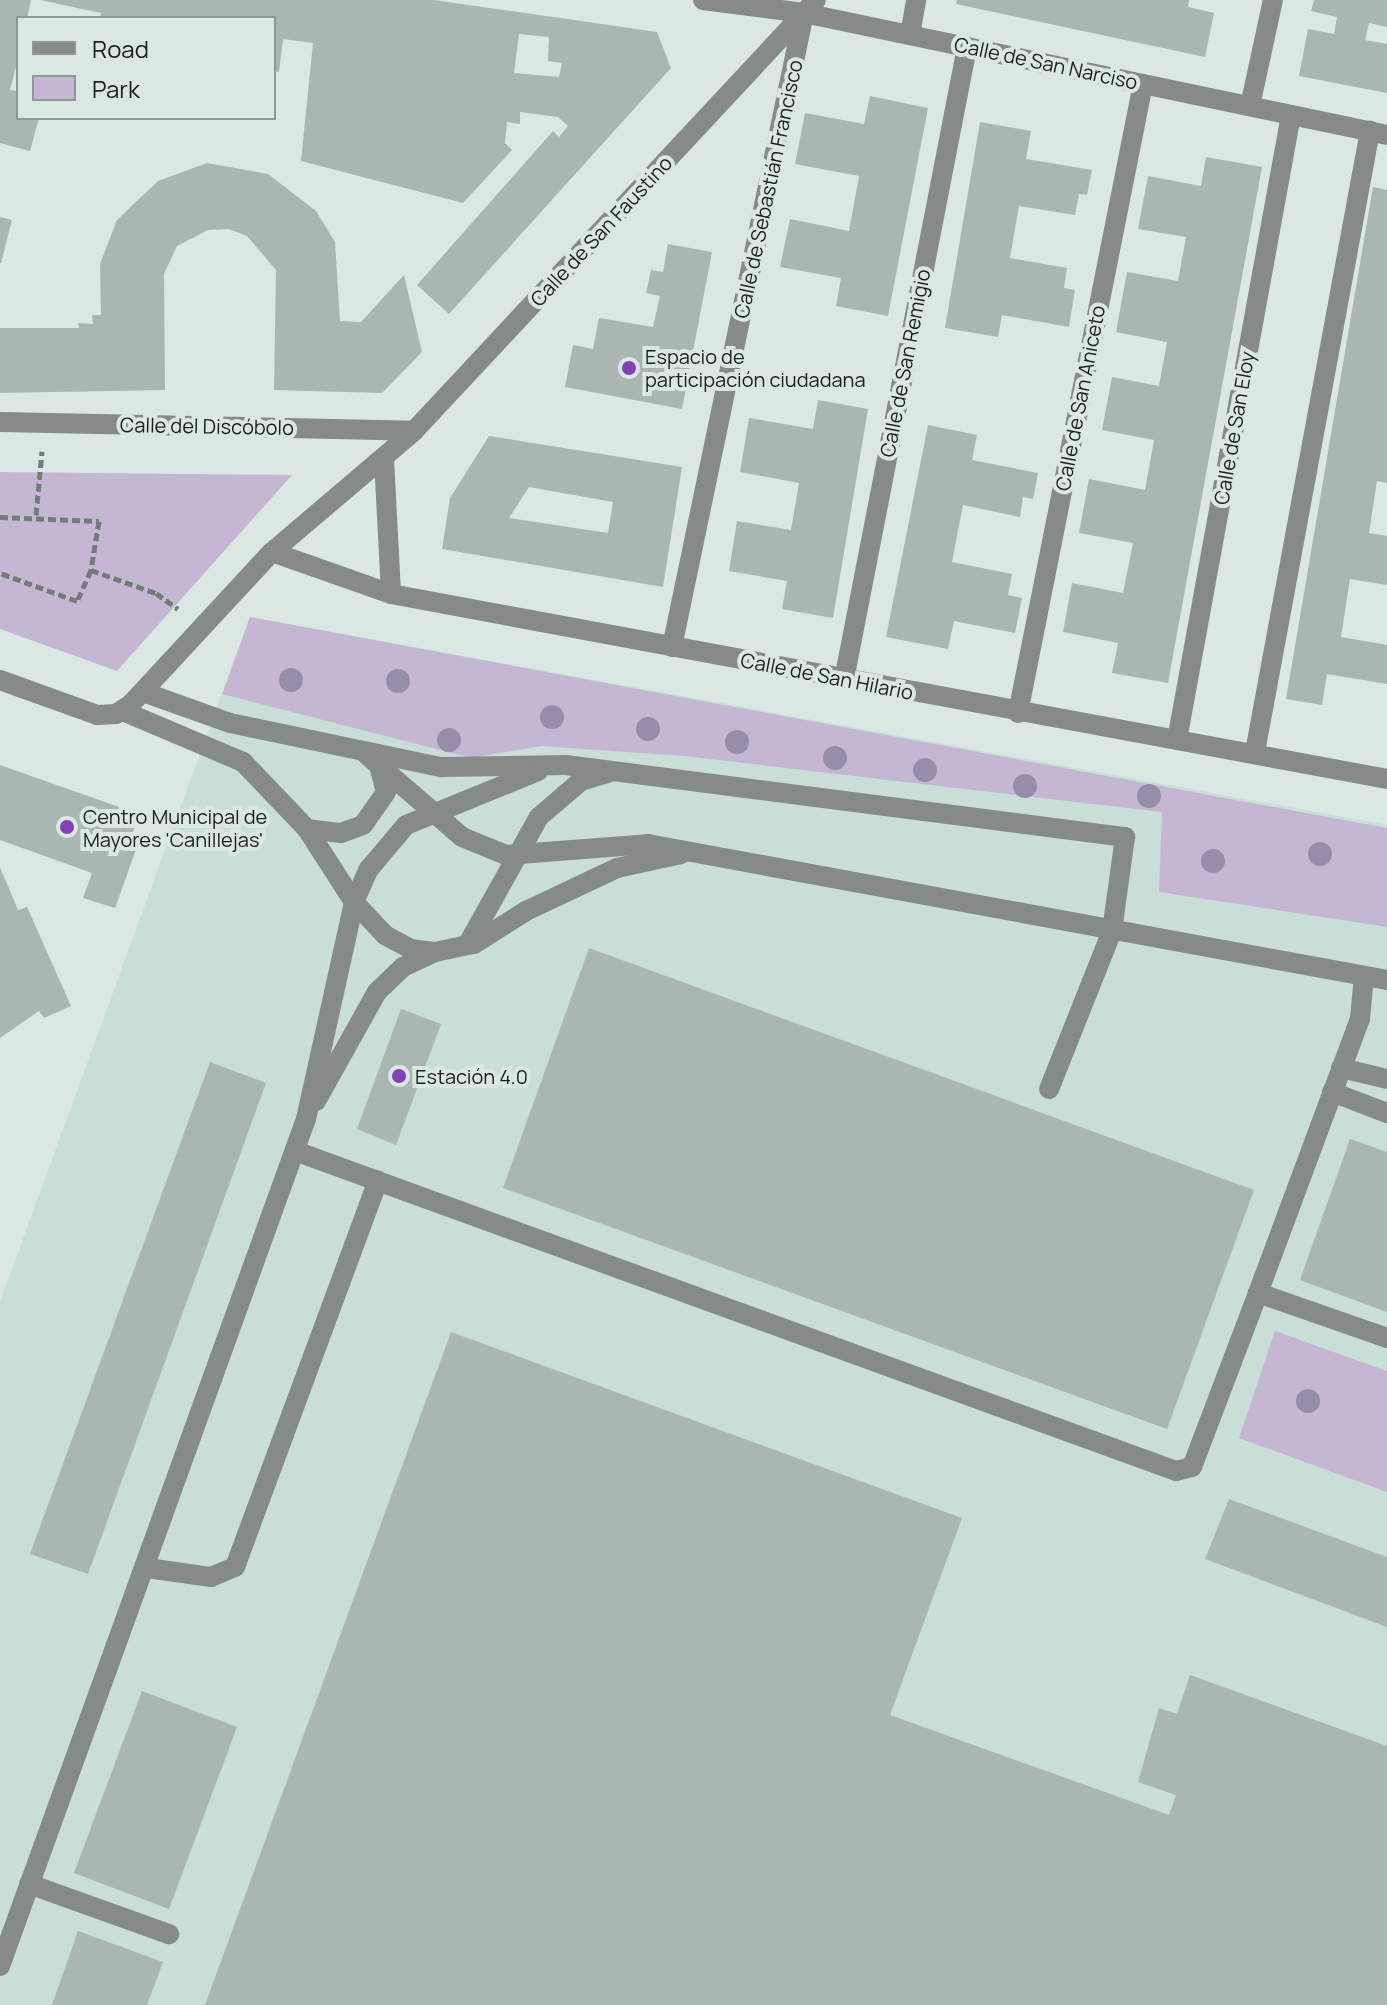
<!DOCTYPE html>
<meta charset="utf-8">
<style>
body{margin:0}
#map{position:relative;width:1387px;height:2005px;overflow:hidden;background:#dae7e3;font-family:Manrope,sans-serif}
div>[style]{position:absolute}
.built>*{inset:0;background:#c8ded7}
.green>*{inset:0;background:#c5b6d4}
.building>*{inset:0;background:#a9b6b2}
.path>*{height:5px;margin-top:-2.5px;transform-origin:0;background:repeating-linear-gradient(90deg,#747c79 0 8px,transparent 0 12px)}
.minor>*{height:20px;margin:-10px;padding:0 10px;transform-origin:10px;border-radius:10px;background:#868b89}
.trees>*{width:24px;height:24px;margin:-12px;border-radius:50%;background:#978daa}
.dots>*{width:22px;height:22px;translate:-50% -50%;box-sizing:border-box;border:4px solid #dae7e3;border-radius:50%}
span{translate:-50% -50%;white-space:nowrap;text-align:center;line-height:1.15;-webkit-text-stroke:8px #dae7e3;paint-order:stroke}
.street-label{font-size:20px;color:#1b201e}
.poi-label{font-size:20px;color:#1b201e}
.left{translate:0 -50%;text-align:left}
.legend{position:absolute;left:16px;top:16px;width:260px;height:104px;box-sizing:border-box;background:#dae7e3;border:2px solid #8e9794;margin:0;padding:10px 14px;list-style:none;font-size:24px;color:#1b201e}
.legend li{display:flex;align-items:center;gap:16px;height:40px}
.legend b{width:40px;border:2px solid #8e9794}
</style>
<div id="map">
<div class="built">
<i style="clip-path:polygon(250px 617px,1387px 825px,1387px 2005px,0 2005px,0 1302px)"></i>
</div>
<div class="green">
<i style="clip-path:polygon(0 472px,292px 475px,117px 671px,0 629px)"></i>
<i style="clip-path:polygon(250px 617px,1387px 828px,1387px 927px,1159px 892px,1162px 812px,684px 756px,541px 746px,471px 758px,222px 694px)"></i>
<i style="clip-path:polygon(1275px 1331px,1387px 1371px,1387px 1492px,1239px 1438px)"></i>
</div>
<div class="building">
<i style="clip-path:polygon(0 0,31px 0,27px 18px,18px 18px,18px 59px,10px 90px,18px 91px,18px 118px,39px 118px,30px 151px,0 143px)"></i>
<i style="clip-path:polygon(evenodd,40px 0,434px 0,657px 32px,671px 68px,449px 314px,417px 285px,553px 131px,559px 137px,568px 126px,558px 117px,520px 112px,520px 124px,507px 122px,505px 143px,512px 150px,463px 203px,301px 161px,313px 43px,283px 39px,279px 72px,274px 71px,274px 18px,100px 18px,101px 13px,40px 0,519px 34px,549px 37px,548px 61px,562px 63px,559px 77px,514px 73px,519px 34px)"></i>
<i style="clip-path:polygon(957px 0,1189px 0,1188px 7px,1214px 13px,1205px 57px,956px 4px)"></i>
<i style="clip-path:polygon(1314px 0,1387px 0,1387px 27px,1369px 23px,1365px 40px,1387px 44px,1387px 93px,1299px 76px,1308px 29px,1334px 34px,1337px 17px,1311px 11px)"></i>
<i style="clip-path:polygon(870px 96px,928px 108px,888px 316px,836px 306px,841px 278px,780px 267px,790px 219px,849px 231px,859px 176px,795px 164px,805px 113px,864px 124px)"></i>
<i style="clip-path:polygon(980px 122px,1031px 131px,1026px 159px,1092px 170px,1087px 195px,1079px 194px,1075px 215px,1019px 206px,1010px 258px,1067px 268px,1064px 288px,1075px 290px,1069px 327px,1002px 315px,998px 337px,945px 328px)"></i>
<i style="clip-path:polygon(1206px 157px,1262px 167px,1168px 683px,1112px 673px,1118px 643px,1063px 632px,1072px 583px,1123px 593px,1133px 543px,1079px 533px,1089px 479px,1145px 490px,1154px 440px,1102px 430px,1112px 377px,1159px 386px,1167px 342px,1116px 332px,1127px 272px,1178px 281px,1186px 237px,1138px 229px,1148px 176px,1201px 186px)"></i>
<i style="clip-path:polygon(207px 163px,268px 174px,316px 211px,335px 242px,340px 321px,361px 322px,404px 275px,422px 352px,382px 393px,274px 390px,276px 270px,247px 236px,229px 229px,208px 230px,177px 246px,164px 274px,165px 390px,0 393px,0 328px,79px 328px,78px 323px,93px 324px,92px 315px,101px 315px,100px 264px,117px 220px,158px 181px)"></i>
<i style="clip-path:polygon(1373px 187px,1387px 190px,1387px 483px,1377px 481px,1369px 533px,1387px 536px,1387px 585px,1350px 579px,1341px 637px,1387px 645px,1387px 684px,1327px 674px,1322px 705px,1286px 699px)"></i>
<i style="clip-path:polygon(0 217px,12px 220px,1px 263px,0 263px)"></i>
<i style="clip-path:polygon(668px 244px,712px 252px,682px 409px,565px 387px,573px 345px,593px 349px,599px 318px,653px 327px,660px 296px,646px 293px,651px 270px,663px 272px)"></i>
<i style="clip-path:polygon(818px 400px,868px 409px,833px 618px,782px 609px,787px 581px,729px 571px,737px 521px,791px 530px,799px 483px,740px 472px,749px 418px,813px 429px)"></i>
<i style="clip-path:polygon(928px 425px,977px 435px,972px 460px,1038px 473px,1033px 499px,1023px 497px,1020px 517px,963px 505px,952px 562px,1012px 574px,1008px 595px,1022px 598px,1015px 633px,954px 621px,948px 649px,886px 637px)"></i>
<i style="clip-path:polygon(evenodd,489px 436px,682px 467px,663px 587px,442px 549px,450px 498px,489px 436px,529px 487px,613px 502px,608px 533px,509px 518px,529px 487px)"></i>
<i style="clip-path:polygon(0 765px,139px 814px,129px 844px,137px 847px,115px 908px,83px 898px,92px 873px,0 840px)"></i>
<i style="clip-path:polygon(0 867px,18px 910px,27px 907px,71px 1006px,44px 1018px,39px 1011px,0 1038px)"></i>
<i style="clip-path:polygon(589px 948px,1254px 1190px,1167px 1429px,503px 1188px)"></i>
<i style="clip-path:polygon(401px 1009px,441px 1024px,396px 1145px,357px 1129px)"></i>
<i style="clip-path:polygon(210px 1062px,266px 1083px,88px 1574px,30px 1554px)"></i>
<i style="clip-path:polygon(1350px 1139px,1387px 1152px,1387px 1312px,1300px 1280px)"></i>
<i style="clip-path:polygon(451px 1332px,962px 1518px,890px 1715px,1169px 1815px,1176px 1795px,1138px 1782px,1159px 1708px,1177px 1714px,1190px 1675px,1387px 1746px,1387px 2005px,205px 2005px)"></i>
<i style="clip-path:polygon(1229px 1499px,1387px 1557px,1387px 1627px,1205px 1559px)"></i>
<i style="clip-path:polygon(142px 1691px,237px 1727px,169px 1909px,74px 1873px)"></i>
<i style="clip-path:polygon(78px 1931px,163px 1962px,147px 2005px,52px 2005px)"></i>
</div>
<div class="path">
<i style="left:36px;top:515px;width:64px;rotate:-84.6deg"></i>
<i style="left:0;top:517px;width:99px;rotate:2.3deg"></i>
<i style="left:99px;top:521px;width:50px;rotate:99.3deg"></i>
<i style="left:91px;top:570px;width:34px;rotate:114deg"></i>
<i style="left:77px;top:601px;width:82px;rotate:-160deg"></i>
<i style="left:91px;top:570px;width:69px;rotate:19.5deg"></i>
<i style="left:156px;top:593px;width:27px;rotate:36deg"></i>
</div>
<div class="minor">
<i style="left:703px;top:0;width:102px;rotate:7.3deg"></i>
<i style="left:804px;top:13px;width:596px;rotate:11.82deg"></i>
<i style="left:910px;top:35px;width:36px;rotate:-80deg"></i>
<i style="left:1250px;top:106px;width:108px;rotate:-77.8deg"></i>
<i style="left:0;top:422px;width:414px;rotate:1.2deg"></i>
<i style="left:384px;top:459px;width:135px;rotate:87deg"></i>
<i style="left:272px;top:552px;width:126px;rotate:19.4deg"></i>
<i style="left:391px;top:594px;width:1013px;rotate:10.52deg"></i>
<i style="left:672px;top:647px;width:648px;rotate:-78.24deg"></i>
<i style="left:0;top:680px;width:103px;rotate:19.8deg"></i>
<i style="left:97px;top:715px;width:19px;rotate:-3deg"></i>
<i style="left:116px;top:714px;width:18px;rotate:-34deg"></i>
<i style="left:131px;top:704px;width:207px;rotate:-47.2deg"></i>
<i style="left:272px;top:552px;width:187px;rotate:-40.4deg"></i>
<i style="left:414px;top:431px;width:589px;rotate:-46.99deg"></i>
<i style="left:844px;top:680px;width:645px;rotate:-79deg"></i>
<i style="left:143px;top:692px;width:92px;rotate:19.6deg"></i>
<i style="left:230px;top:723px;width:216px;rotate:11.8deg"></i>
<i style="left:441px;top:767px;width:125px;rotate:-0.9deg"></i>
<i style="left:566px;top:765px;width:564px;rotate:7.34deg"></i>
<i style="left:1125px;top:837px;width:95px;rotate:97.9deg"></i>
<i style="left:1112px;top:931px;width:170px;rotate:111.7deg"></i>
<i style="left:1018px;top:713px;width:641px;rotate:-78.76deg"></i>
<i style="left:1177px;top:740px;width:635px;rotate:-79.66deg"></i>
<i style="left:1255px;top:752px;width:632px;rotate:-79.51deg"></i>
<i style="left:367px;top:755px;width:125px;rotate:40.8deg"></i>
<i style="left:462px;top:837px;width:48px;rotate:22.2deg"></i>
<i style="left:506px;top:855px;width:142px;rotate:-4.4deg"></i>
<i style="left:648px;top:844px;width:751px;rotate:10.43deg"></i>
<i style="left:307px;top:829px;width:34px;rotate:7deg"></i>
<i style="left:341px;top:833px;width:23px;rotate:-20deg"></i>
<i style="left:363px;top:825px;width:40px;rotate:-55.1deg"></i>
<i style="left:386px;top:792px;width:28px;rotate:-105deg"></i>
<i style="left:469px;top:942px;width:143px;rotate:-60.8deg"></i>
<i style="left:539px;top:817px;width:55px;rotate:-40.6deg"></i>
<i style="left:581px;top:781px;width:28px;rotate:-17deg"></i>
<i style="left:435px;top:952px;width:24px;rotate:-173deg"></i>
<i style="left:411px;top:949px;width:30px;rotate:-152deg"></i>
<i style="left:385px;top:935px;width:45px;rotate:-133.2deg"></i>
<i style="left:354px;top:902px;width:36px;rotate:-66deg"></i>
<i style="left:369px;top:869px;width:57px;rotate:-49.9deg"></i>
<i style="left:406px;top:825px;width:143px;rotate:-22.2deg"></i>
<i style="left:1341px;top:1068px;width:47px;rotate:13.4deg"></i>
<i style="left:1332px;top:1092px;width:59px;rotate:20.9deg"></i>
<i style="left:316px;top:1101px;width:125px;rotate:-60.8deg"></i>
<i style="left:377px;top:992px;width:36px;rotate:-44deg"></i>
<i style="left:403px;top:967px;width:35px;rotate:-25deg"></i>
<i style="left:435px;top:952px;width:40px;rotate:-12deg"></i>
<i style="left:474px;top:944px;width:62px;rotate:-32.4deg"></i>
<i style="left:526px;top:911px;width:101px;rotate:-25.3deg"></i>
<i style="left:617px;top:868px;width:66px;rotate:-12.3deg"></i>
<i style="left:295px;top:1151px;width:937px;rotate:19.96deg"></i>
<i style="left:1176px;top:1471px;width:16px;rotate:-14deg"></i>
<i style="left:1192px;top:1467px;width:186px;rotate:-69.2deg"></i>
<i style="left:1258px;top:1293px;width:292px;rotate:-69.6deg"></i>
<i style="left:1360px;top:1019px;width:43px;rotate:-84.7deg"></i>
<i style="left:1258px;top:1293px;width:137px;rotate:19.2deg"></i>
<i style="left:147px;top:1568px;width:65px;rotate:8deg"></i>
<i style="left:211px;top:1577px;width:26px;rotate:-23deg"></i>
<i style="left:235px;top:1567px;width:412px;rotate:-69.7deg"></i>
<i style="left:29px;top:1884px;width:149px;rotate:19.7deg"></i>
<i style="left:0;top:1966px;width:901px;rotate:-70.14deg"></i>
<i style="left:306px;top:1119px;width:222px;rotate:-77.5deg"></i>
<i style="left:354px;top:902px;width:87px;rotate:-122.8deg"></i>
<i style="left:307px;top:829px;width:93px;rotate:-133.7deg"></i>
<i style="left:243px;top:762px;width:130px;rotate:-157deg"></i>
</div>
<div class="trees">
<i style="left:291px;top:680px"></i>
<i style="left:398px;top:681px"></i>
<i style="left:552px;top:717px"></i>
<i style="left:648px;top:729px"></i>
<i style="left:449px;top:740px"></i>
<i style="left:737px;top:742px"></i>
<i style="left:835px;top:758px"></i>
<i style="left:925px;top:770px"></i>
<i style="left:1025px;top:786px"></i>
<i style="left:1149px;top:796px"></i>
<i style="left:1320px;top:854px"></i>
<i style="left:1213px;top:861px"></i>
<i style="left:1308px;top:1401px"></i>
</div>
<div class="dots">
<i style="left:629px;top:368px;background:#8341b5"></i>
<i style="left:67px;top:827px;background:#8341b5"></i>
<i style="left:399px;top:1076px;background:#8341b5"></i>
</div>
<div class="street-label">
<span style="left:1046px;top:63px;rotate:12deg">Calle de San Narciso</span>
<span style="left:768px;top:189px;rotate:-78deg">Calle de Sebastián Francisco</span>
<span style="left:601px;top:231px;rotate:-47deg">Calle de San Faustino</span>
<span style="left:905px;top:363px;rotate:-79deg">Calle de San Remigio</span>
<span style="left:1080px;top:398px;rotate:-79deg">Calle de San Aniceto</span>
<span style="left:207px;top:426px;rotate:1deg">Calle del Discóbolo</span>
<span style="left:1234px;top:428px;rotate:-80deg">Calle de San Eloy</span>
<span style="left:827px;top:676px;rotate:11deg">Calle de San Hilario</span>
</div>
<div class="poi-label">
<span class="left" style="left:645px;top:368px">Espacio de<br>participación ciudadana</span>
<span class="left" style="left:83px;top:828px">Centro Municipal de<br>Mayores 'Canillejas'</span>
<span class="left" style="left:415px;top:1076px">Estación 4.0</span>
</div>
<ul class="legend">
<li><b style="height:10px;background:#868b89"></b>Road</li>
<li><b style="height:22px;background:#c5b6d4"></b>Park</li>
</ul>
</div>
